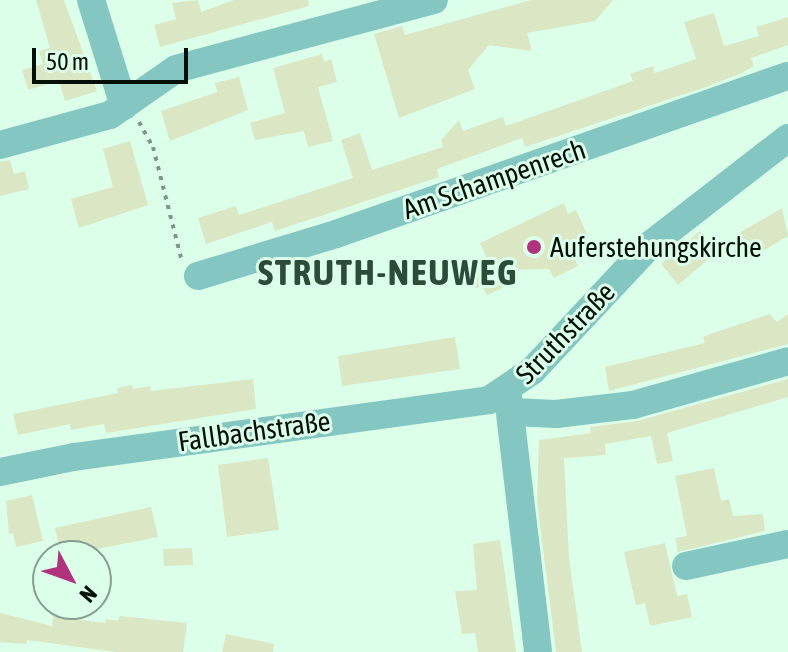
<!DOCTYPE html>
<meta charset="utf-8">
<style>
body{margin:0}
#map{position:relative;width:788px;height:652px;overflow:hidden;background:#dbffe8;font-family:"Asap Condensed",sans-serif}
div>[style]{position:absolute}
.building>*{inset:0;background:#dae6c4}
.path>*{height:4px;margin-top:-2px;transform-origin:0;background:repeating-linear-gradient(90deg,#7d9686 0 4px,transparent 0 10px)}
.minor>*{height:28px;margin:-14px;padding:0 14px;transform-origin:14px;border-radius:14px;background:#84c6c2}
.dots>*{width:22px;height:22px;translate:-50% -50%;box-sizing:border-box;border:4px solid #dbffe8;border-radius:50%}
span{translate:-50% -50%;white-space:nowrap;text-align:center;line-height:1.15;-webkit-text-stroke:6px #dbffe8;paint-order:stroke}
.street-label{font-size:28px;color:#040f08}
.poi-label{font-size:28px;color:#040f08}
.left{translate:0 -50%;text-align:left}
.district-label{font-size:36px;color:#2c4b39;font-weight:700;letter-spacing:2px}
.north{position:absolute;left:32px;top:540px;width:80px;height:80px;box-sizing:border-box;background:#dbffe8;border:2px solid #859f8e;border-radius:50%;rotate:131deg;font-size:22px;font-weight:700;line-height:32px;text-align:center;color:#040f08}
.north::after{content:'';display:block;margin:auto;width:28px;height:36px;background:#b2327e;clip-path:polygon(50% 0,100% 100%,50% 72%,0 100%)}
.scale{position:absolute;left:32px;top:48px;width:156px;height:36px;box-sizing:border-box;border:4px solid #040f08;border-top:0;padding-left:10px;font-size:24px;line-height:28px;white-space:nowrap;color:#040f08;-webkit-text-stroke:6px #dbffe8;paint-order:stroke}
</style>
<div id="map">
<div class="building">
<i style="clip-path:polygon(36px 0,64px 0,97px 91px,65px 101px,59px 81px,28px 90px,22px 70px,43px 64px,39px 51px,50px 48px)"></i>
<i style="clip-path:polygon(198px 0,201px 12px,234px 0,308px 0,309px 6px,160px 47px,154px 25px,176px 19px,172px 3px)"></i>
<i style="clip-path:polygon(531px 0,613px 0,595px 21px,527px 33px,532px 51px,489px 45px,468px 70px,475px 89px,399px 118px,374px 34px,402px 26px,405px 35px)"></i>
<i style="clip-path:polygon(714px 13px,724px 46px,759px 36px,756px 27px,788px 17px,788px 45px,751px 58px,754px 66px,742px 73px,706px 87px,525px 147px,522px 138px,437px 169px,439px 177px,275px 231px,272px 222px,206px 244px,198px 218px,236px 206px,239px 215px,353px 178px,341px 140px,360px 133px,372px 170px,443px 147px,441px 140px,459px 120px,463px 131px,503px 117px,506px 126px,633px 81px,630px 74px,653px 66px,655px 73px,696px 59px,684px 22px)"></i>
<i style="clip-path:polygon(322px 54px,324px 62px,331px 59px,337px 82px,318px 87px,333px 141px,308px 147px,304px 131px,255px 140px,250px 123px,285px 113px,273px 68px)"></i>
<i style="clip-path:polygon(239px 77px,248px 110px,170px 141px,161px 111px,217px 92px,215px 83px)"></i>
<i style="clip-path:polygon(130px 141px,148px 205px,79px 228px,71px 199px,113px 187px,103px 149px)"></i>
<i style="clip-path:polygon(10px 160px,14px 174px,25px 171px,29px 189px,0 196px,0 162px)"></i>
<i style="clip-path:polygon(564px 203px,568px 214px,576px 210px,588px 236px,583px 239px,588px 251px,574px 258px,578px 266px,554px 278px,549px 269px,503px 270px,509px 285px,487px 295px,482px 286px,476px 288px,469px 268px,487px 259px,480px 243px)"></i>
<i style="clip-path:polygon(782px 208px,788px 236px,753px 257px,739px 233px)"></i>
<i style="clip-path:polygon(700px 231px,717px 252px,678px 285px,661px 264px)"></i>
<i style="clip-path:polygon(770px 314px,777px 322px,788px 314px,788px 344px,609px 391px,605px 367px,705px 343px,703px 337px,710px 334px)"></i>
<i style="clip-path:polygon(455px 337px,460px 369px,342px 386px,338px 356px)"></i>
<i style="clip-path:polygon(253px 379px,256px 409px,106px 433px,104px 424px,71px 430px,70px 424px,18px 435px,13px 414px,118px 393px,117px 388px,132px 385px,133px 389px,150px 386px,151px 391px)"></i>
<i style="clip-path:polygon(788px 379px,788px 397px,667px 433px,673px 461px,657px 464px,651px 436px,605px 444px,606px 455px,564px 458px,569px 558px,582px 652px,556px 652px,537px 501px,539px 440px,591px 433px,590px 427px,637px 421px)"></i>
<i style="clip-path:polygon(268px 458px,279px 530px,227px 537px,218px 465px)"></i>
<i style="clip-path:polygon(714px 468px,721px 501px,729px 499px,733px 516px,763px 514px,765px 531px,678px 552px,675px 538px,687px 536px,675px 476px)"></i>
<i style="clip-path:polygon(32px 495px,43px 541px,16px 547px,13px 533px,9px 534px,6px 501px)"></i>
<i style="clip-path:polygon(151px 507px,158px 537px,61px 556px,55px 528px)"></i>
<i style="clip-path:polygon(500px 540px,516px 652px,478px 652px,475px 633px,462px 634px,455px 591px,477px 590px,473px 544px)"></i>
<i style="clip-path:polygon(665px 543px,677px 596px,687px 594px,692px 617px,650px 626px,645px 603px,636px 605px,624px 552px)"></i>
<i style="clip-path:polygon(192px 548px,193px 565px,164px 566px,163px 549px)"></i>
<i style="clip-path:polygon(0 613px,52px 626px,53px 616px,105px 623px,106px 619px,118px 621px,120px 616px,187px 623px,183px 652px,116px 652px,27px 640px,26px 644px,0 642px)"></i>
<i style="clip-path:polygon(226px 634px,274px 644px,273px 652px,222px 652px)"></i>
</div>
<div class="path">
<i style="left:139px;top:122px;width:29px;rotate:61deg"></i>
<i style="left:153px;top:147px;width:119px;rotate:75.8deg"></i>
</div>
<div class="minor">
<i style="left:91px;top:0;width:111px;rotate:72.7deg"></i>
<i style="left:0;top:145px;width:114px;rotate:-15.3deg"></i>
<i style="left:110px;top:115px;width:80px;rotate:-34.9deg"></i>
<i style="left:176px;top:69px;width:267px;rotate:-15deg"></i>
<i style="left:198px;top:276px;width:144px;rotate:-16.9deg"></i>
<i style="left:336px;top:234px;width:479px;rotate:-19.3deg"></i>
<i style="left:508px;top:396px;width:258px;rotate:83.3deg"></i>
<i style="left:513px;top:412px;width:43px;rotate:2.7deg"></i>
<i style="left:556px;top:414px;width:78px;rotate:-6.7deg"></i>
<i style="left:633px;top:405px;width:161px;rotate:-15.8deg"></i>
<i style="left:0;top:472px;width:76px;rotate:-11.5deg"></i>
<i style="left:74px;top:457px;width:419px;rotate:-7.8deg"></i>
<i style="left:489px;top:400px;width:52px;rotate:-34deg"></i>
<i style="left:532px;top:371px;width:173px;rotate:-46.9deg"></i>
<i style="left:650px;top:245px;width:175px;rotate:-37.8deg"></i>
<i style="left:686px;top:566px;width:104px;rotate:-12.2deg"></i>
</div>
<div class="dots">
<i style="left:534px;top:247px;background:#b2327e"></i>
</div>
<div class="street-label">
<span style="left:494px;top:179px;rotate:-19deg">Am Schampenrech</span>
<span style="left:565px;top:333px;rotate:-46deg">Struthstraße</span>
<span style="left:254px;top:431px;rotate:-8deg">Fallbachstraße</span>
</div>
<div class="poi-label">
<span class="left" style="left:550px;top:247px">Auferstehungskirche</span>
</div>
<div class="district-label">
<span style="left:388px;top:273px">STRUTH-NEUWEG</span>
</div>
<div class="north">N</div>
<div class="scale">50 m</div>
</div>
